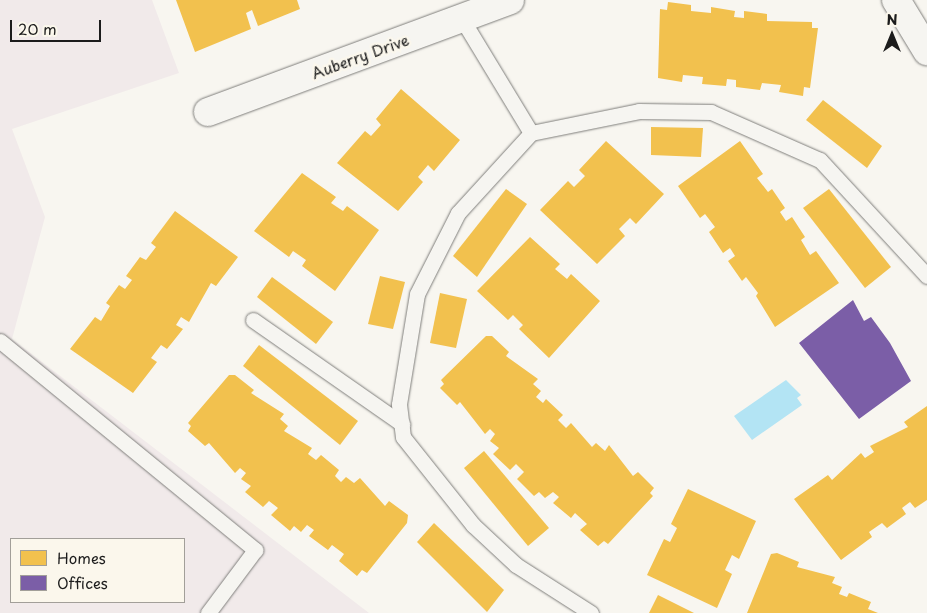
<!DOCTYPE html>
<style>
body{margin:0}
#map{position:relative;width:927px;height:613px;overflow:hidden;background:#f8f6f0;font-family:"Playpen Sans",sans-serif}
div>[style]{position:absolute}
.built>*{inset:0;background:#f1eaea}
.water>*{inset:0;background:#b3e4f4}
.homes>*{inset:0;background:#f2c14e}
.offices>*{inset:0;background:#7b5ea7}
.roads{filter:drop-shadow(0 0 1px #7f7e7b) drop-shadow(0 0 1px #7f7e7b)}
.service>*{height:15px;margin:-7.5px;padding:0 7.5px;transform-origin:7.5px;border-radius:7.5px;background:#f6f5f1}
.minor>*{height:28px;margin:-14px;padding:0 14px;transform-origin:14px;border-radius:14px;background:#f6f5f1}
.secondary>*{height:28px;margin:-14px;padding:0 14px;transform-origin:14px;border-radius:14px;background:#f6f5f1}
span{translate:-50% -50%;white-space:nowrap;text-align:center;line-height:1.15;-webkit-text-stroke:5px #fbf7ec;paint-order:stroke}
.street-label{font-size:15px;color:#1c1c1c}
.legend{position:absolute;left:10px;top:538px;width:175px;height:65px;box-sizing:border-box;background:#fbf7ec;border:1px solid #a29f99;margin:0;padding:6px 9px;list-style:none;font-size:15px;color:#1c1c1c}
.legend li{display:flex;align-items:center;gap:10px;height:25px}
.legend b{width:25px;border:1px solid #a29f99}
.north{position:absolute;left:867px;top:10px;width:50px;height:50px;-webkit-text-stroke:4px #fbf7ec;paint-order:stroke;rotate:0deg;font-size:14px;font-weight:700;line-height:20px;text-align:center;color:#1c1c1c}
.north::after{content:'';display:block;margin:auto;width:18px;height:22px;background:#1c1c1c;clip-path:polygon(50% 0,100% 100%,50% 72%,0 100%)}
.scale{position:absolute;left:10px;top:20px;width:91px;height:22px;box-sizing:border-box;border:2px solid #1c1c1c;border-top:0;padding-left:6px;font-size:15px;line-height:18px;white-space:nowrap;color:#1c1c1c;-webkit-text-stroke:4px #fbf7ec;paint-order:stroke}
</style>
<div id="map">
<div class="built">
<i style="clip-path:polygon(evenodd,0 0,152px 0,179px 73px,12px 129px,45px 217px,12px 339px,369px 613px,0 613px,0 0,11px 539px,184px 539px,184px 602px,11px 602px,11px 539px)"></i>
</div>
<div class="water">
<i style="clip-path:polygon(786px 380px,801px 395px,797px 398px,802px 405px,752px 440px,734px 416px)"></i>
</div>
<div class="homes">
<i style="clip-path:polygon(176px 0,297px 0,300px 9px,258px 26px,252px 10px,246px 13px,251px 29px,195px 52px)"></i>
<i style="clip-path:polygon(668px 2px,691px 5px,691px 11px,711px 13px,711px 7px,735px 11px,734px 17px,744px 18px,744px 11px,767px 14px,767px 21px,812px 22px,812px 28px,818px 28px,810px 88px,804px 87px,803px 96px,779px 92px,781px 85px,762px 83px,760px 90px,736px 87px,736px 80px,727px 79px,726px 86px,702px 84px,703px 77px,683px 75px,682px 82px,658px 78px,660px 9px,667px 10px)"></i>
<i style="clip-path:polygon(401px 89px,460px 140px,434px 171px,428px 165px,418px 177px,423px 182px,398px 211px,337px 163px,365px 131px,371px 136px,381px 125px,376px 119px)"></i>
<i style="clip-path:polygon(823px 100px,882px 146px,867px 168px,806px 120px)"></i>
<i style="clip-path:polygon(651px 127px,703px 128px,701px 157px,651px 155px)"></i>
<i style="clip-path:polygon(606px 141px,664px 194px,636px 224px,630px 218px,619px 229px,625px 236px,597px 264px,540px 210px,568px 181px,574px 187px,585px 176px,579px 170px)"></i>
<i style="clip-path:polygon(740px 141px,763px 174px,757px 178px,768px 192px,772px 189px,785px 208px,780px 212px,786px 221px,792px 217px,805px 237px,801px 240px,810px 255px,816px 251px,839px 283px,775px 327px,756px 296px,758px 293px,746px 277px,742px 281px,728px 261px,735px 256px,730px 248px,723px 253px,709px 232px,715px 227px,705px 214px,700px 218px,678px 186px)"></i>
<i style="clip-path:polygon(302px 173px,336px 197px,331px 203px,343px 211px,347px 206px,379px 230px,335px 291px,302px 266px,306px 260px,293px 251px,289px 257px,254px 231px)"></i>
<i style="clip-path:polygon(506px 189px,527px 204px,477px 277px,453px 256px)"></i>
<i style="clip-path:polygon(829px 189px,891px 267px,865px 288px,803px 208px)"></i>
<i style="clip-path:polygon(175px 211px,238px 257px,216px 286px,211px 283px,189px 322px,181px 317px,176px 325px,183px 329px,167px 349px,161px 345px,151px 358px,157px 362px,133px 393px,70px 349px,95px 317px,101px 321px,110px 306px,106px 303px,119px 285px,125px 289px,132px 280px,126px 276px,140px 257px,146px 260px,156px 247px,151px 243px)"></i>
<i style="clip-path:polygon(530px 237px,560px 264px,555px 269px,567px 279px,571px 274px,600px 301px,549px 358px,519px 329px,523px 325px,513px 315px,508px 320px,477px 291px)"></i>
<i style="clip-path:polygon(380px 276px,405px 282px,393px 329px,368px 324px)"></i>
<i style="clip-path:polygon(272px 277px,333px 322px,316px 344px,257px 297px)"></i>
<i style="clip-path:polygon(440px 293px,467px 299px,456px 348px,430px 343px)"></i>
<i style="clip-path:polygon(486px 336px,492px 336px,509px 352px,506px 356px,538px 379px,533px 384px,541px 391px,536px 397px,543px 403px,546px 399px,563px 415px,558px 420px,566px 428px,571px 423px,592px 447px,596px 443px,605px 451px,609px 445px,633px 476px,638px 472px,654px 488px,650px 493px,653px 496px,608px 544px,604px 541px,598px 546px,580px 530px,587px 524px,575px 513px,571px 518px,553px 503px,559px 497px,553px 492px,545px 498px,539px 492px,534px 496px,517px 479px,524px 472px,516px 464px,510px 470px,493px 454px,499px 448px,490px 441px,495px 434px,490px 429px,485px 434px,460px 402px,457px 405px,440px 388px,444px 384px,441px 380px)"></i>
<i style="clip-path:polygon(259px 345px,358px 421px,340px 445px,243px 366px)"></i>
<i style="clip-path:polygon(229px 375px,235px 375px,254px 390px,251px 393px,284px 414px,280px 419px,288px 426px,284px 431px,312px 448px,308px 454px,316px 460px,321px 455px,339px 470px,335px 476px,341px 482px,346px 477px,354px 483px,360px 478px,385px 506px,389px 501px,408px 515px,407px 523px,367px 573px,362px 570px,357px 576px,339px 561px,344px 554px,332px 545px,328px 550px,309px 536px,314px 530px,307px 525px,301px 532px,294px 526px,290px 531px,271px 515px,278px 508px,269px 501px,263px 507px,245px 492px,251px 486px,241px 479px,246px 473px,240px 468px,235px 473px,209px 443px,205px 446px,188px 431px,191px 426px,188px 423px)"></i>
<i style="clip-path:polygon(927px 406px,927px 500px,915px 508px,910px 502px,902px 508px,906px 514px,887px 528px,882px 523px,869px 532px,872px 537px,841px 560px,794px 499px,828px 475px,832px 480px,861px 453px,865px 458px,874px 452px,870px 446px,908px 427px,904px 422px)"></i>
<i style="clip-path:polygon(484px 451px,549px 528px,528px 546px,464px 468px)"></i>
<i style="clip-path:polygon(688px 489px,756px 521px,739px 559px,732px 555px,725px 570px,732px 574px,717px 608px,647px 575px,664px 539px,670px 542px,677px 528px,671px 524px)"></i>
<i style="clip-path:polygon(434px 523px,504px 590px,487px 612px,417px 542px)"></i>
<i style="clip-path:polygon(777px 553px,799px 562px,797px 567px,835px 577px,832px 583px,842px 587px,839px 594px,847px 597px,849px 593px,871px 602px,868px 609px,878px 613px,747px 613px,771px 554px)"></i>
<i style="clip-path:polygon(658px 595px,694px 613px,649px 613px)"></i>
</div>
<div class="offices">
<i style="clip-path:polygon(853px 300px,864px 321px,871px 317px,890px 343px,911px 381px,859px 419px,799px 343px)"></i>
</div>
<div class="roads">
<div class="service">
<i style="left:462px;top:19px;width:133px;rotate:58.8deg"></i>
<i style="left:253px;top:320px;width:182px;rotate:34.9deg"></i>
<i style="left:0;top:341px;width:330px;rotate:39.3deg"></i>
<i style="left:255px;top:550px;width:79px;rotate:126.7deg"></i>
<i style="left:591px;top:613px;width:89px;rotate:-147.4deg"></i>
<i style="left:516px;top:565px;width:59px;rotate:-137.1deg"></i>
<i style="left:473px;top:525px;width:112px;rotate:-128.5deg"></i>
<i style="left:403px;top:437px;width:33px;rotate:-97deg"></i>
<i style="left:399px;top:404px;width:111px;rotate:-80.7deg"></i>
<i style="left:417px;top:294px;width:91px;rotate:-63.2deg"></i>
<i style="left:458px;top:213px;width:108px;rotate:-47.6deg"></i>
<i style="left:531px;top:133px;width:110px;rotate:-11.5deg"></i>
<i style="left:639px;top:111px;width:72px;rotate:0.8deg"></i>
<i style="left:711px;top:112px;width:119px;rotate:23.8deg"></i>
<i style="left:820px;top:160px;width:158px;rotate:47.3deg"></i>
</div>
<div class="minor">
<i style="left:208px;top:112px;width:322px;rotate:-20.3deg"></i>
</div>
<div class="secondary">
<i style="left:896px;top:0;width:60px;rotate:58.7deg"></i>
</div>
</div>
<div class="street-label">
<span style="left:360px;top:56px;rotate:-20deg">Auberry Drive</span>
</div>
<ul class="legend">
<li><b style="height:14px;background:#f2c14e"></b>Homes</li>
<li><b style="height:14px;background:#7b5ea7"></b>Offices</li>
</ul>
<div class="north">N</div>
<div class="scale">20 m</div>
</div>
